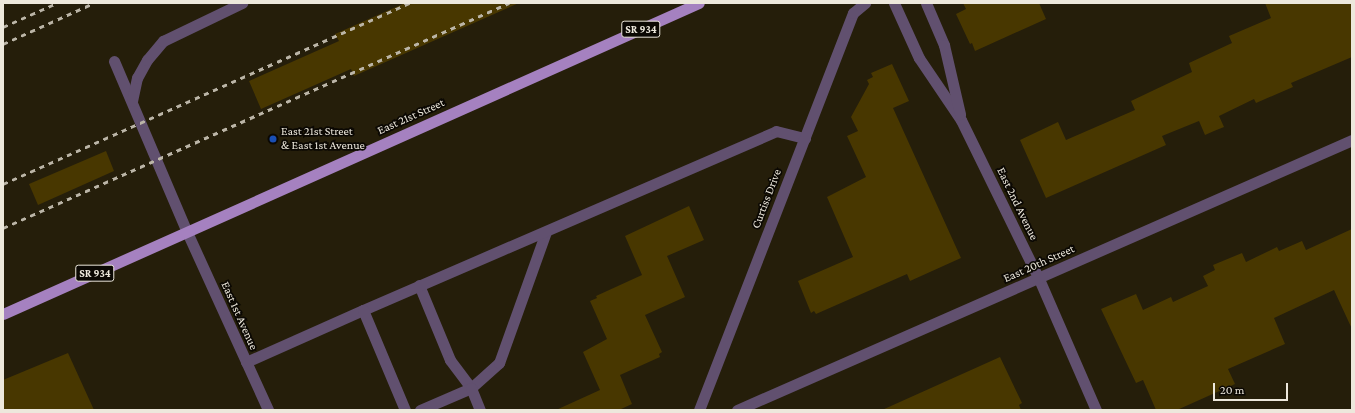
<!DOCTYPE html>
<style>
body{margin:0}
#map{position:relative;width:1355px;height:413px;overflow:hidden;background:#251e0a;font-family:"Crimson Pro",serif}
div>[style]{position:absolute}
.building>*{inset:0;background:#483700}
.service>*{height:11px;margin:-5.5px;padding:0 5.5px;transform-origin:5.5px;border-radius:5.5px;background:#61506f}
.minor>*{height:11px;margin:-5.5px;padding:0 5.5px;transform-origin:5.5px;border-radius:5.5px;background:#61506f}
.tertiary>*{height:11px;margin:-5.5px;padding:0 5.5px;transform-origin:5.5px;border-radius:5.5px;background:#61506f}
.primary>*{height:11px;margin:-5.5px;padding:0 5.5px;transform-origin:5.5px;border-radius:5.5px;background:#a581c0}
.rail>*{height:3px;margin-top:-1.5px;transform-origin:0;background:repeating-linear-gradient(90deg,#bbb5a7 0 5px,transparent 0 10px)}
.dots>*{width:11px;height:11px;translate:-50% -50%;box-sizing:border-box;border:2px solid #0b0803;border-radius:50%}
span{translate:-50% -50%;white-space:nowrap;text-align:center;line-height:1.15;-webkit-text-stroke:3.5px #0b0803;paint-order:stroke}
.shield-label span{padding:1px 3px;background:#0b0803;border:1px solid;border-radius:3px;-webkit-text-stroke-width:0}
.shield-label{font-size:11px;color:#ede8dc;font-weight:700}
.street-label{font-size:12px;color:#ede8dc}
.poi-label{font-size:12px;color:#ede8dc}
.left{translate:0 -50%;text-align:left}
.frame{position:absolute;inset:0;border:4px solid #ede8dc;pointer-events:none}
.scale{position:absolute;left:1213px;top:383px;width:75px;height:18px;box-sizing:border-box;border:2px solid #ede8dc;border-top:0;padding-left:5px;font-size:12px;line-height:14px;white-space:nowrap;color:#ede8dc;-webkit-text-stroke:3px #0b0803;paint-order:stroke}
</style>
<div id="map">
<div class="building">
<i style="clip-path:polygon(405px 3px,519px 3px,354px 76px,351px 69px,261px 109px,249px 81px,339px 41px,335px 34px)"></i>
<i style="clip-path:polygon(963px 3px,1039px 3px,1046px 19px,975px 51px,972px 43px,970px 44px,956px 14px,966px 9px)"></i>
<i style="clip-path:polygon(1265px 3px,1352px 3px,1352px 57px,1291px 83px,1293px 87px,1256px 103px,1254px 99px,1219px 116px,1224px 127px,1214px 131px,1205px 135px,1199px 121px,1162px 136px,1166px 145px,1046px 198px,1020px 140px,1058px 122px,1066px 140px,1135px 110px,1131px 101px,1192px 72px,1189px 63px,1232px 43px,1229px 36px,1271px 18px)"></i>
<i style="clip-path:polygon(892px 64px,909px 101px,893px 108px,961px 258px,910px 281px,907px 274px,816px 314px,814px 311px,811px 313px,798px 281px,853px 257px,827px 197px,866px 177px,847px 136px,858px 131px,851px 117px,869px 84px,867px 80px,873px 77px,871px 73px)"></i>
<i style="clip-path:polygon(106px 151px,114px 171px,38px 205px,29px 184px)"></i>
<i style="clip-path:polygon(689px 206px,704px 240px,667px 256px,685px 297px,645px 315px,662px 352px,659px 354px,660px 357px,620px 375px,632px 404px,619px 410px,556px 410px,600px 390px,583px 352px,607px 339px,590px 301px,597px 298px,596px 296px,642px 275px,625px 236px)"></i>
<i style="clip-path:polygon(1352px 229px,1352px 329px,1334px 290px,1274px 318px,1285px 344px,1228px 369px,1235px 384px,1177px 410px,1156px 410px,1143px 380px,1136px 383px,1101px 309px,1136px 294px,1143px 310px,1171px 297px,1173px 302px,1208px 286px,1203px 276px,1215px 270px,1213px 265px,1242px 253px,1246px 262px,1277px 247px,1279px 251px,1302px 241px,1306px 250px)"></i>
<i style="clip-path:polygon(68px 353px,94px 410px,3px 410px,3px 380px)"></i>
<i style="clip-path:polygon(1000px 357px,1022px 403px,1019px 405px,1021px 410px,882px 410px)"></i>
</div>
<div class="service">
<i style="left:114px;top:61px;width:186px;rotate:66.9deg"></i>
<i style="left:132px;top:101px;width:24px;rotate:-78deg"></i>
<i style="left:137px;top:78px;width:21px;rotate:-61deg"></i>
<i style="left:147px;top:60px;width:25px;rotate:-50deg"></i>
<i style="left:163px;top:41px;width:88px;rotate:-25.7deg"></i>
<i style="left:419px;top:285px;width:81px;rotate:67.5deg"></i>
<i style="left:450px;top:360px;width:35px;rotate:53deg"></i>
<i style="left:471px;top:388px;width:38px;rotate:-42deg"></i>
<i style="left:499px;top:363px;width:139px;rotate:-70.3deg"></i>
<i style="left:363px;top:310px;width:450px;rotate:-23.4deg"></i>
<i style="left:776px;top:131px;width:30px;rotate:14deg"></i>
<i style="left:246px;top:362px;width:128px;rotate:-24deg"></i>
<i style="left:363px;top:310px;width:108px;rotate:67.2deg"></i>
<i style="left:420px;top:410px;width:56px;rotate:-23.3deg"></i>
<i style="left:471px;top:388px;width:24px;rotate:68deg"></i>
</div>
<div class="minor">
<i style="left:894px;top:3px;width:60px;rotate:65.6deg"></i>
<i style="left:919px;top:58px;width:75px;rotate:55.9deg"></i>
<i style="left:961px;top:120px;width:177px;rotate:63.9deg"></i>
<i style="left:1039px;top:279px;width:143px;rotate:66.5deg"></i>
<i style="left:926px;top:3px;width:46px;rotate:66.8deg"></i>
<i style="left:944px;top:45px;width:71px;rotate:76.9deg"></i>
<i style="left:699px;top:410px;width:426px;rotate:-68.8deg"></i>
<i style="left:853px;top:13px;width:16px;rotate:-40deg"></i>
<i style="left:737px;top:410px;width:672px;rotate:-23.7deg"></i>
</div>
<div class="tertiary">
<i style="left:187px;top:232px;width:196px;rotate:65.5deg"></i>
</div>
<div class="primary">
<i style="left:3px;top:314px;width:762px;rotate:-24.08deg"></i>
</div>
<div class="rail">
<i style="left:3px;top:27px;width:59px;rotate:-24deg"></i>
<i style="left:3px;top:44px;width:100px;rotate:-24.3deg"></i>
<i style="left:3px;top:184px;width:445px;rotate:-24deg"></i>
<i style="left:3px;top:228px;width:554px;rotate:-23.97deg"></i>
</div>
<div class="dots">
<i style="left:273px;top:139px;background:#1a4fb4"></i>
</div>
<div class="shield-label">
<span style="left:641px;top:29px">SR 934</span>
<span style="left:95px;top:273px">SR 934</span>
</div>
<div class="street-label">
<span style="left:411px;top:117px;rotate:-24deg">East 21st Street</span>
<span style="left:767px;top:199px;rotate:-69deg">Curtiss Drive</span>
<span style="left:1017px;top:204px;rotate:64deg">East 2nd Avenue</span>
<span style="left:1039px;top:264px;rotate:-24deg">East 20th Street</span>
<span style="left:239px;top:316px;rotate:66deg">East 1st Avenue</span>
</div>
<div class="poi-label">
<span class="left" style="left:281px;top:139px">East 21st Street<br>&amp; East 1st Avenue</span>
</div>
<div class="frame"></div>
<div class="scale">20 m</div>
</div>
